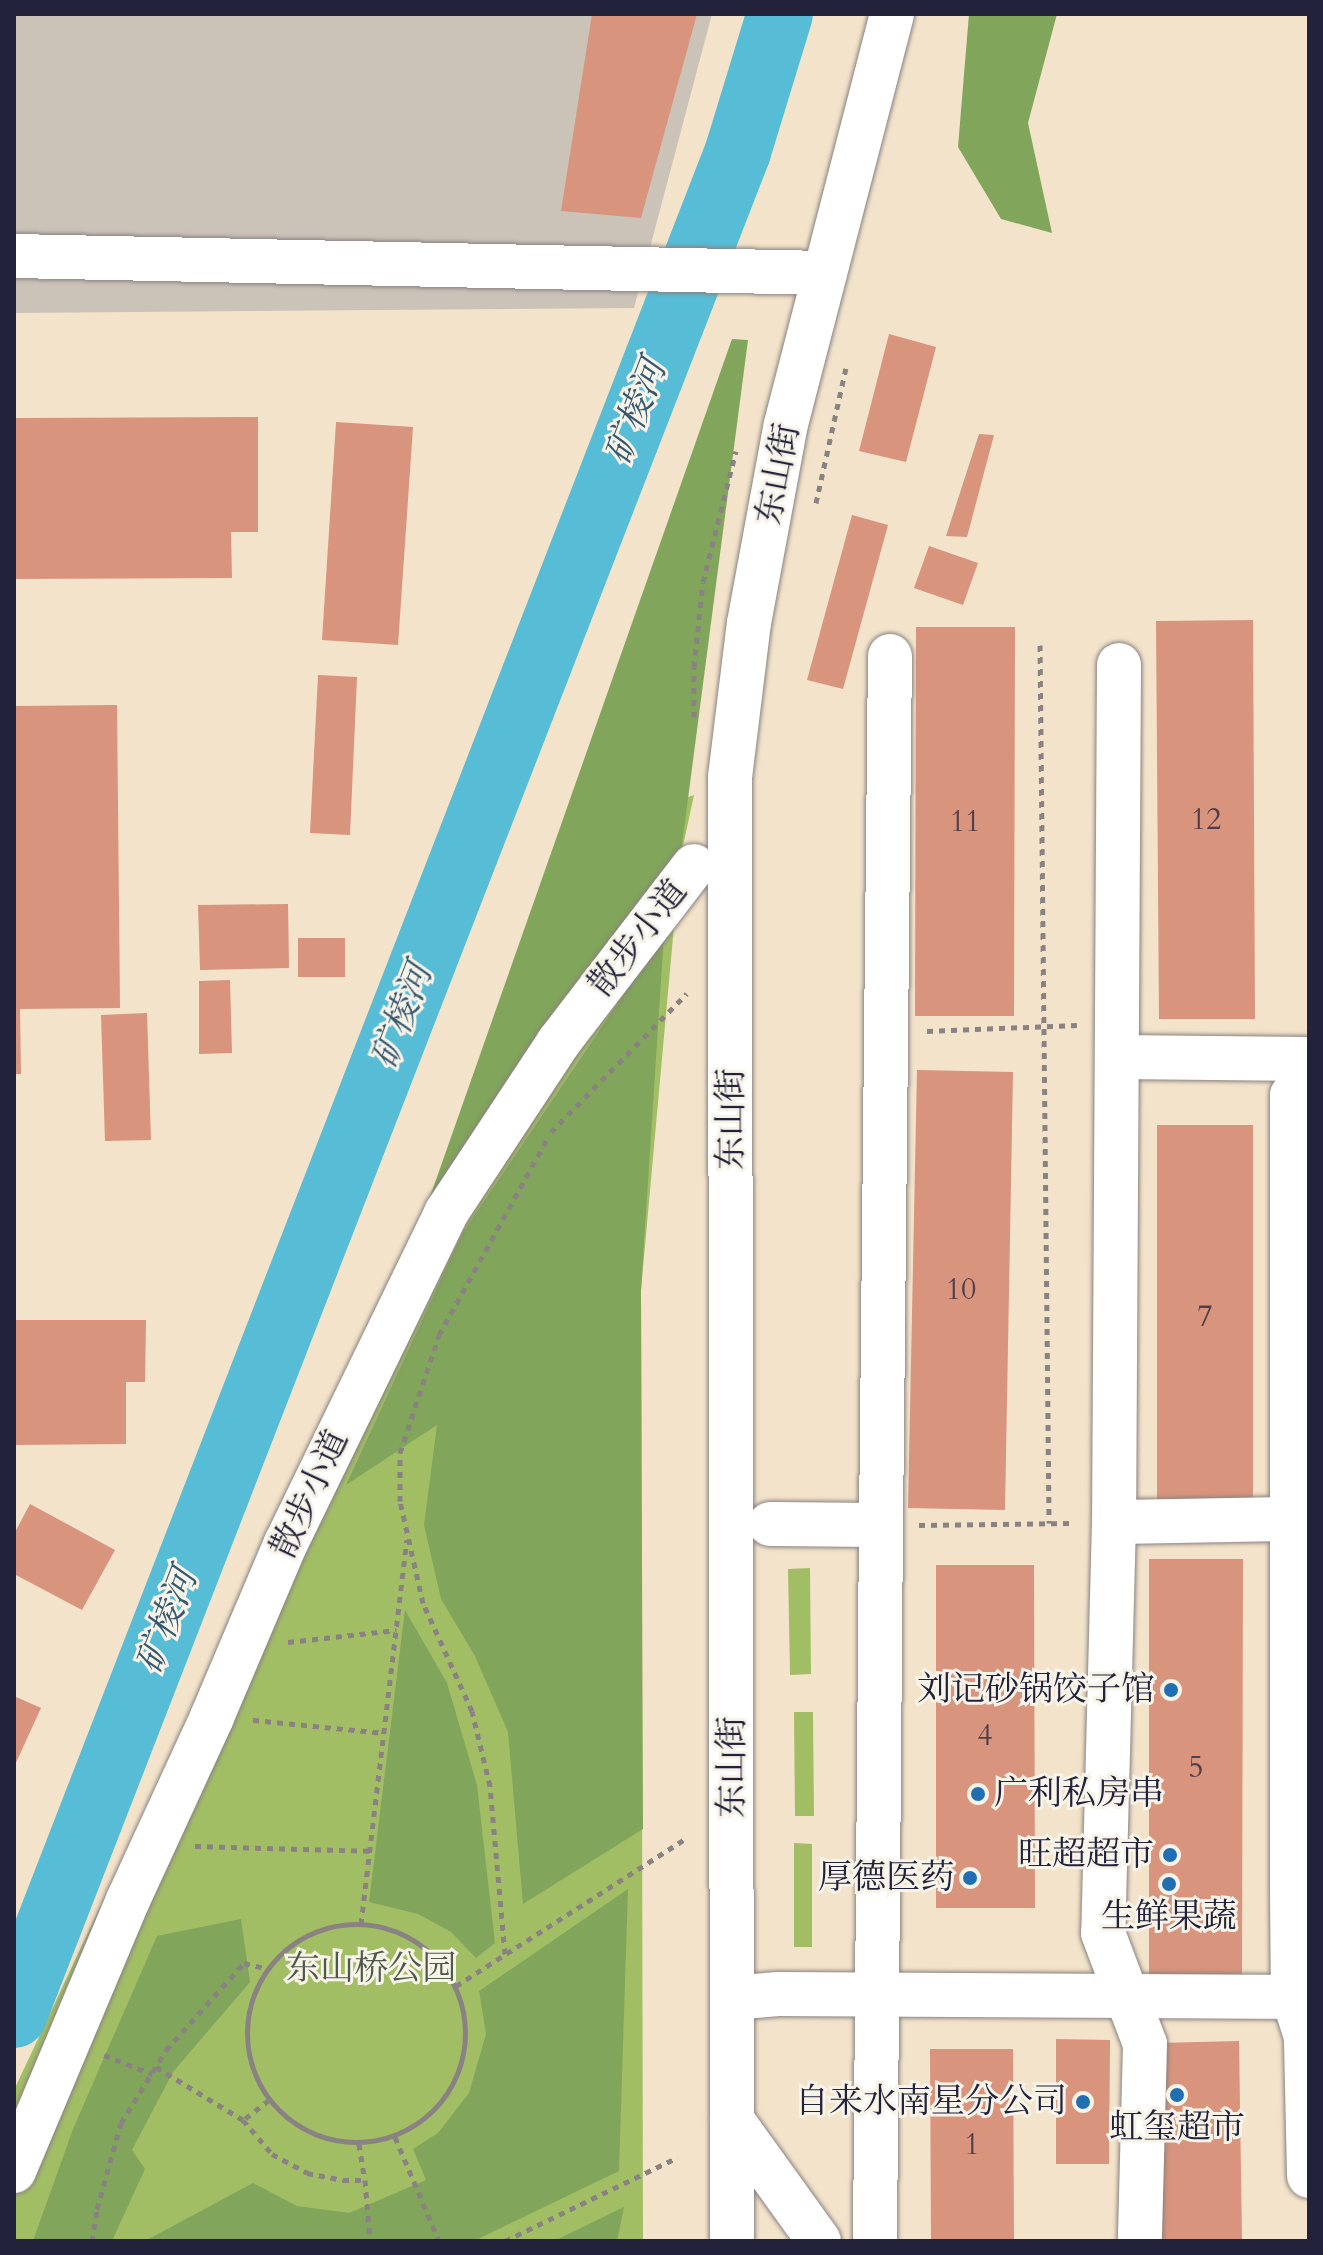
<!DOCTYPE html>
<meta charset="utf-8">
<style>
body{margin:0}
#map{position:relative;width:1323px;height:2255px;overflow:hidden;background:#f3e3ca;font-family:Cardo,"Noto Serif SC",serif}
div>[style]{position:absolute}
.industrial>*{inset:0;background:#cbc3b8}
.green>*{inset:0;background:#a2be65}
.forest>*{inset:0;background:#81a55a}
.river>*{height:66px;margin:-33px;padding:0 33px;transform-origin:33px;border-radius:33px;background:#57bcd5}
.building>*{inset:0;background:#d8947c}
.path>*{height:5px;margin-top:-2.5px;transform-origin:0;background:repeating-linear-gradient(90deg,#8a8282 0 6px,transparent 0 12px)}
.path>.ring{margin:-2.5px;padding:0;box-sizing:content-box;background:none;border:5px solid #8a8282;border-radius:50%}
.roads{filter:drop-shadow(0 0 2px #8a8282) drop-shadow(0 0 2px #8a8282)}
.minor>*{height:44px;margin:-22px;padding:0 22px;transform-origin:22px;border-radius:22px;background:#fff}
.major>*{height:44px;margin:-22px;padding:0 22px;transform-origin:22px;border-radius:22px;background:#fff}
.dots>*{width:22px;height:22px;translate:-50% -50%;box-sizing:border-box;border:4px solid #f7f3e8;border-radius:50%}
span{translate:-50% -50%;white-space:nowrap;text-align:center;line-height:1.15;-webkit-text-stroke:6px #f7f3e8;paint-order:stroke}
.number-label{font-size:30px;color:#503e4b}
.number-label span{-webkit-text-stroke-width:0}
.street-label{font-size:34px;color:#22223b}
.poi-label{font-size:34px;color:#22223b}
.right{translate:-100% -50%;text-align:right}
.left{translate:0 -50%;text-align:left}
.park-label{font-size:34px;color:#4f594a}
.water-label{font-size:36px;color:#355871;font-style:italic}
.frame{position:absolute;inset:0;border:16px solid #22223b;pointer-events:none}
</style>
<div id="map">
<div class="industrial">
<i style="clip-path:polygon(14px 14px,712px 14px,634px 308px,14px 313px)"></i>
</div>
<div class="green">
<i style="clip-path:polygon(694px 795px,680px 860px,641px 1290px,643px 2241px,14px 2241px,14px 2090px,418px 1231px,654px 809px)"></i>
<i style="clip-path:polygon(810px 1568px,811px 1674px,790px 1675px,788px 1569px)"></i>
<i style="clip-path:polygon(794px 1712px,813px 1712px,814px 1816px,795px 1816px)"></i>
<i style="clip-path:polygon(794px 1843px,812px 1844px,812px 1947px,794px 1947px)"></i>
</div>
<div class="forest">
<i style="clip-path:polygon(969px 14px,1057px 14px,1028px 123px,1052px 233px,1001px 219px,958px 147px)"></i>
<i style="clip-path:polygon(732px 339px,748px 340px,680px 860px,418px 1231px)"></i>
<i style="clip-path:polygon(664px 935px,641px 1290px,643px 1829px,523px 1904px,508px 1732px,475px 1656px,441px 1599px,424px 1525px,437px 1425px,346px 1485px,462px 1234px)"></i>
<i style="clip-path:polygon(405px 1610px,447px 1683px,477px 1785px,495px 1943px,476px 1958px,451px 1932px,418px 1914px,369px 1902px)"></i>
<i style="clip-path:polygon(628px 1889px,619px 2171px,474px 2241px,145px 2241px,253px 2183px,297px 2206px,349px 2213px,426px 2180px,413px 2149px,438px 2133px,469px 2093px,486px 2034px,479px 1991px)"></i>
<i style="clip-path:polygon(241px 1919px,250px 1982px,173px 2072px,132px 2150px,145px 2169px,112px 2241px,33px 2241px,73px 2129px,157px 1936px)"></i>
<i style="clip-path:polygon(624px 2207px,617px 2241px,554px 2241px)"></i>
</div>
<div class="river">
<i style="left:14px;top:2015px;width:2000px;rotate:-68.77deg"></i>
<i style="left:738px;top:151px;width:143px;rotate:-73deg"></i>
</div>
<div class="building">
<i style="clip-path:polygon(592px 14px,697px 14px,641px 218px,561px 211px)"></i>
<i style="clip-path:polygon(889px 334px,936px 347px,906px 462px,859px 451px)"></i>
<i style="clip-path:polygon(258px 417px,258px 532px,231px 532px,232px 578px,14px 579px,14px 418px)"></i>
<i style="clip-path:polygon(336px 422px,413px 427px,398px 645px,322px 640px)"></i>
<i style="clip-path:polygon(979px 434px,994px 435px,967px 537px,946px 536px)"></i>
<i style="clip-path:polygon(852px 515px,888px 525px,843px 689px,807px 680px)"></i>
<i style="clip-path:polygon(929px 546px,978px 563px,963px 605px,914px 588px)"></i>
<i style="clip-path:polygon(1253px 620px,1255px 1019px,1159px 1019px,1156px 621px)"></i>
<i style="clip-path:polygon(916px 627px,1015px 627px,1014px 1016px,915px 1016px)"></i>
<i style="clip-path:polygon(318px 675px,357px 677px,350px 835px,310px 833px)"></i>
<i style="clip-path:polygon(117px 705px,120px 1008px,20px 1009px,21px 1074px,14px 1074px,14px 706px)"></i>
<i style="clip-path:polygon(288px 904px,289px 968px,200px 970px,198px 905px)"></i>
<i style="clip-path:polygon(298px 938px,345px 938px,345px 977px,298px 977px)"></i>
<i style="clip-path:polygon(230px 980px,232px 1053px,199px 1054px,199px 981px)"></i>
<i style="clip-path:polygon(147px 1013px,151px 1140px,105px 1141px,101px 1015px)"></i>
<i style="clip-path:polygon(917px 1070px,1013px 1072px,1005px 1510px,908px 1508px)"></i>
<i style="clip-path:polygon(1157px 1125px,1253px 1125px,1253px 1508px,1157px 1508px)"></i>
<i style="clip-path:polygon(14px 1320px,146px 1320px,145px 1382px,126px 1382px,126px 1444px,14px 1445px)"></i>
<i style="clip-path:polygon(30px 1504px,115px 1550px,82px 1610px,14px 1574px,14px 1534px)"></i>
<i style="clip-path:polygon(1149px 1559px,1243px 1559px,1242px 1977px,1149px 1977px)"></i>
<i style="clip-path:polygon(936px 1565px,1034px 1565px,1035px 1908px,936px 1908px)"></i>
<i style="clip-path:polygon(14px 1696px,41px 1708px,14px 1767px)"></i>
<i style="clip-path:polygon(1056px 2039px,1110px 2040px,1109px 2164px,1056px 2164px)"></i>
<i style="clip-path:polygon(1239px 2041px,1242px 2241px,1161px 2241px,1159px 2043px)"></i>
<i style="clip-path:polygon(930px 2049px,1013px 2049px,1014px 2241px,931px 2241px)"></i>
</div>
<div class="path">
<i style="left:816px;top:503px;width:138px;rotate:-77.5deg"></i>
<i style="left:1040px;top:645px;width:878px;rotate:89.41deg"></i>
<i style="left:694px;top:717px;width:50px;rotate:-90deg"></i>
<i style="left:694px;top:667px;width:85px;rotate:-84deg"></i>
<i style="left:703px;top:582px;width:135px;rotate:-75.9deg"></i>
<i style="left:927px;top:1031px;width:150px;rotate:-2.3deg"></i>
<i style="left:551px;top:1132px;width:194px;rotate:-45.6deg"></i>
<i style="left:919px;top:1525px;width:154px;rotate:-0.7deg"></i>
<i style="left:288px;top:1642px;width:109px;rotate:-6.3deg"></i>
<i style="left:253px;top:1720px;width:132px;rotate:5.7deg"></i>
<i style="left:195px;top:1846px;width:174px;rotate:1.6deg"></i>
<i class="ring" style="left:247px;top:1924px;width:213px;height:213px"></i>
<i style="left:361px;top:1924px;width:387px;rotate:-83.2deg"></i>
<i style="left:505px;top:1954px;width:169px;rotate:-95.1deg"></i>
<i style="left:490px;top:1786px;width:77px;rotate:-103.5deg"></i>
<i style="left:472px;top:1711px;width:119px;rotate:-114.4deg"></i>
<i style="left:423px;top:1603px;width:105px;rotate:-102.7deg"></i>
<i style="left:400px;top:1501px;width:48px;rotate:-90deg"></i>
<i style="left:400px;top:1453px;width:124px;rotate:-71.7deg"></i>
<i style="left:439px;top:1335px;width:222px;rotate:-61.1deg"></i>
<i style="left:456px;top:1986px;width:270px;rotate:-32.7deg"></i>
<i style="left:104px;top:2055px;width:52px;rotate:21.6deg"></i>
<i style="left:156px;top:2067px;width:102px;rotate:31.3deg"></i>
<i style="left:269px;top:2100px;width:33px;rotate:142deg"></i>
<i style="left:243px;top:2120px;width:45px;rotate:49.5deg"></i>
<i style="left:272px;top:2154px;width:40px;rotate:28deg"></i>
<i style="left:307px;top:2173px;width:37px;rotate:11deg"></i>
<i style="left:343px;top:2180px;width:22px"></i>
<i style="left:365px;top:2180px;width:61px;rotate:85.3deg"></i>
<i style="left:395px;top:2137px;width:113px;rotate:67.1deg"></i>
<i style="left:359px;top:2144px;width:36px;rotate:81deg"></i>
<i style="left:92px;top:2241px;width:32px;rotate:-81deg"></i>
<i style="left:97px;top:2209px;width:89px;rotate:-74.4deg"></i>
<i style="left:121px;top:2123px;width:86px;rotate:-58.3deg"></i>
<i style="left:166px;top:2050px;width:117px;rotate:-48.1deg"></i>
<i style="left:244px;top:1963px;width:25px;rotate:14deg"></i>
<i style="left:505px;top:2241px;width:192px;rotate:-25.9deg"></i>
</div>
<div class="roads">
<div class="minor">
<i style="left:14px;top:256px;width:811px;rotate:1.2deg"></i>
<i style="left:1119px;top:665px;width:857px;rotate:90.33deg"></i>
<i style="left:1114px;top:1522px;width:411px;rotate:91.5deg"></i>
<i style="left:1103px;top:1933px;width:119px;rotate:69.3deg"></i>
<i style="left:1145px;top:2044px;width:197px;rotate:91.5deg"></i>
<i style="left:1117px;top:1057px;width:192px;rotate:0.6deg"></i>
<i style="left:1292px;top:1095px;width:795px;rotate:90deg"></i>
<i style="left:1292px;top:1890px;width:106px;rotate:89.5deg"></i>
<i style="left:1293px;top:1996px;width:43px;rotate:72.4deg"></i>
<i style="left:1114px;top:1522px;width:177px;rotate:-1deg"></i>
<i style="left:770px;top:1524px;width:111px;rotate:0.5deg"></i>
<i style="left:881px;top:1525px;width:869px;rotate:-89.41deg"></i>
<i style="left:732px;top:1998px;width:46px;rotate:-5deg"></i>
<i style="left:778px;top:1994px;width:527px;rotate:0.33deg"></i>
<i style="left:1305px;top:1997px;width:179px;rotate:88.7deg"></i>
<i style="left:732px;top:2120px;width:149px;rotate:54.3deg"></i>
<i style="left:14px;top:2171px;width:294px;rotate:-67.2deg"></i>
<i style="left:128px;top:1900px;width:201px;rotate:-65.3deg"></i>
<i style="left:212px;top:1717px;width:189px;rotate:-67deg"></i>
<i style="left:286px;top:1543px;width:367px;rotate:-64.1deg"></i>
<i style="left:446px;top:1213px;width:204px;rotate:-56.6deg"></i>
<i style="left:558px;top:1043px;width:223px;rotate:-52.5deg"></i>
<i style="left:875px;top:2241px;width:716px;rotate:-89.52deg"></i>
</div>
<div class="major">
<i style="left:732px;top:2241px;width:1464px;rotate:-90.08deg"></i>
<i style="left:730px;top:777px;width:155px;rotate:-83deg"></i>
<i style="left:749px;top:623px;width:202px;rotate:-79.5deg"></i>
<i style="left:786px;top:424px;width:423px;rotate:-75.5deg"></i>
</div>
</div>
<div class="dots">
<i style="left:1171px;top:1690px;background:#1f6fb2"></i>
<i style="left:978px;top:1794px;background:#1f6fb2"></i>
<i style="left:1170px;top:1855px;background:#1f6fb2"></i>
<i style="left:970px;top:1878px;background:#1f6fb2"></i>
<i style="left:1169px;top:1884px;background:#1f6fb2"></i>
<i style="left:1177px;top:2095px;background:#1f6fb2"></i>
<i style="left:1083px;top:2102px;background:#1f6fb2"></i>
</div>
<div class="number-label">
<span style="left:1206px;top:820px">12</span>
<span style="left:965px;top:822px">11</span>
<span style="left:961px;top:1290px">10</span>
<span style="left:1205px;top:1317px">7</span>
<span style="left:985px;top:1736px">4</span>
<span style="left:1196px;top:1768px">5</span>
<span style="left:972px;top:2145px">1</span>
</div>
<div class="street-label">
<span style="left:778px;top:474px;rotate:-79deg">东山街</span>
<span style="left:638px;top:938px;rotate:-52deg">散步小道</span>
<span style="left:731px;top:1119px;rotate:-90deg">东山街</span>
<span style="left:310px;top:1494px;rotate:-65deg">散步小道</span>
<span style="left:732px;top:1767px;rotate:-90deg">东山街</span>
</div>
<div class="poi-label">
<span class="right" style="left:1155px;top:1690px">刘记砂锅饺子馆</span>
<span class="left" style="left:994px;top:1794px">广利私房串</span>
<span class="right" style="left:1154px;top:1855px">旺超超市</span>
<span class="right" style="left:954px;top:1878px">厚德医药</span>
<span style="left:1169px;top:1917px">生鲜果蔬</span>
<span class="right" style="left:1067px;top:2102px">自来水南星分公司</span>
<span style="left:1177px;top:2128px">虹玺超市</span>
</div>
<div class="park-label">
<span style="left:371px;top:1969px">东山桥公园</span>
</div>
<div class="water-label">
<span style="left:636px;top:412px;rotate:-69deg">矿棱河</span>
<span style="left:402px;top:1016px;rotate:-69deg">矿棱河</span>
<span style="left:167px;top:1621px;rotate:-69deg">矿棱河</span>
</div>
<div class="frame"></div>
</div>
